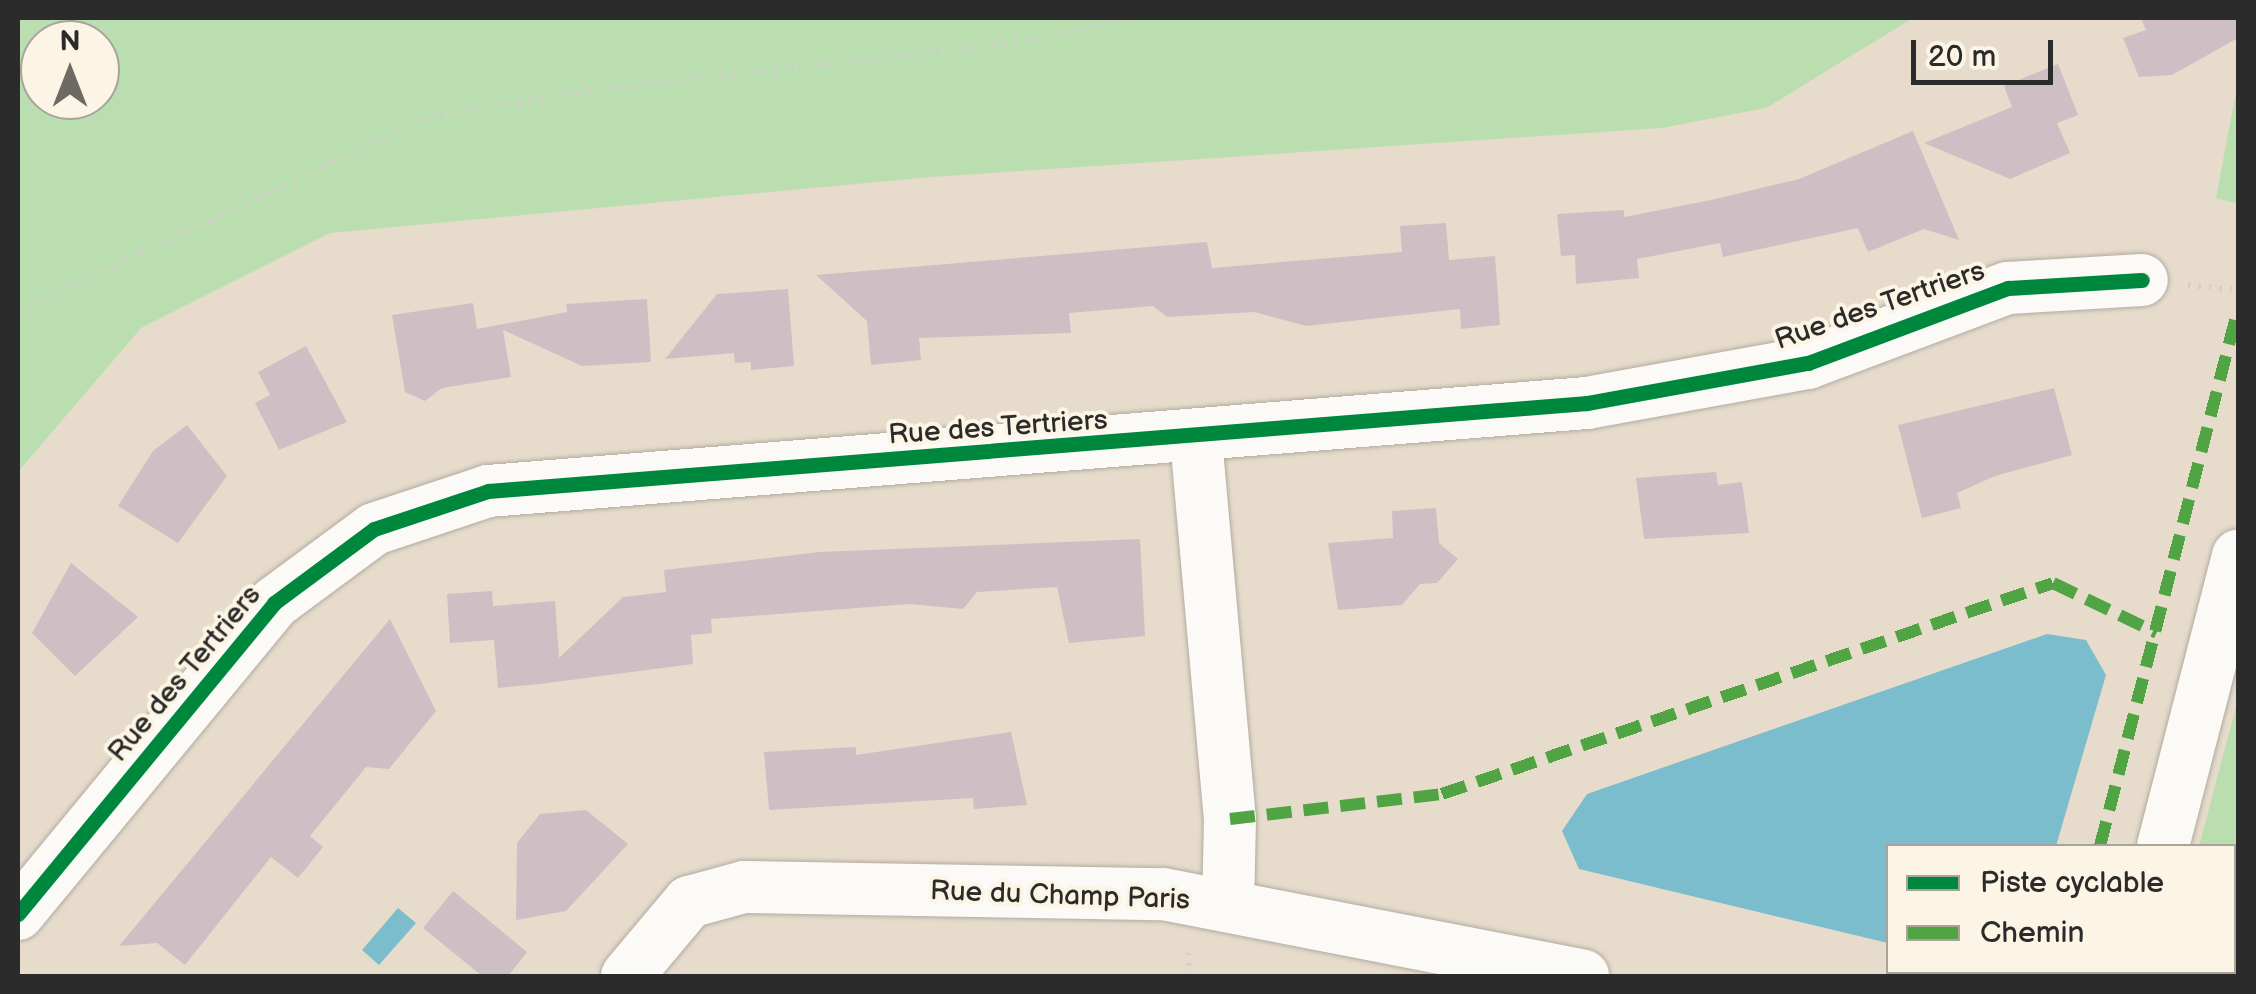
<!DOCTYPE html>
<style>
body{margin:0}
#map{position:relative;width:2256px;height:994px;overflow:hidden;background:#e7dccc;font-family:"Balsamiq Sans",sans-serif}
div>[style]{position:absolute}
.green>*{inset:0;background:#bbdeb0}
.water>*{inset:0;background:#7bbdcc}
.building>*{inset:0;background:#cdbfc4}
.path>*{height:6px;margin-top:-3px;transform-origin:0;background:repeating-linear-gradient(90deg,#d3cfcb 0 2.5px,transparent 0 10.5px)}
.roads{filter:drop-shadow(0 0 2px #b2aba1) drop-shadow(0 0 2px #b2aba1)}
.street>*{height:52px;margin:-26px;padding:0 26px;transform-origin:26px;border-radius:26px;background:#fbfaf7}
.quiet>*{height:12px;margin-top:-6px;transform-origin:0;background:repeating-linear-gradient(90deg,#51a443 0 25px,transparent 0 37px)}
.cycleway>*{height:15px;margin:-7.5px;padding:0 7.5px;transform-origin:7.5px;border-radius:7.5px;background:#00873e}
span{translate:-50% -50%;white-space:nowrap;text-align:center;line-height:1.15;-webkit-text-stroke:8px #fcf5e5;paint-order:stroke}
.street-label{font-size:28px;color:#2b2b2b}
.frame{position:absolute;inset:0;border:20px solid #2b2b2b;pointer-events:none}
.legend{position:absolute;left:1886px;top:844px;width:350px;height:130px;box-sizing:border-box;background:#fcf5e5;border:2px solid #a8a49b;margin:0;padding:12px 18px;list-style:none;font-size:30px;color:#2b2b2b}
.legend li{display:flex;align-items:center;gap:20px;height:50px}
.legend b{width:50px;border:2px solid #a8a49b}
.north{position:absolute;left:20px;top:20px;width:100px;height:100px;box-sizing:border-box;background:#fcf5e5;border:2px solid #a8a49b;border-radius:50%;rotate:0deg;font-size:28px;font-weight:700;line-height:40px;text-align:center;color:#2b2b2b}
.north::after{content:'';display:block;margin:auto;width:35px;height:45px;background:#6d6963;clip-path:polygon(50% 0,100% 100%,50% 72%,0 100%)}
.scale{position:absolute;left:1911px;top:40px;width:142px;height:45px;box-sizing:border-box;border:5px solid #2b2b2b;border-top:0;padding-left:12px;font-size:30px;line-height:35px;white-space:nowrap;color:#2b2b2b;-webkit-text-stroke:8px #fcf5e5;paint-order:stroke}
</style>
<div id="map">
<div class="green">
<i style="clip-path:polygon(evenodd,18px 18px,1913px 18px,1766px 108px,1662px 128px,931px 177px,330px 233px,141px 328px,18px 472px,18px 18px,40px 40px,100px 40px,100px 100px,40px 100px,40px 40px)"></i>
<i style="clip-path:polygon(2238px 81px,2238px 204px,2216px 198px)"></i>
<i style="clip-path:polygon(2238px 699px,2238px 976px,2165px 976px,2234px 972px,2234px 846px,2199px 846px)"></i>
</div>
<div class="water">
<i style="clip-path:polygon(2047px 634px,2086px 640px,2106px 675px,2056px 846px,1888px 846px,1888px 943px,1579px 869px,1562px 831px,1587px 794px)"></i>
<i style="clip-path:polygon(398px 908px,416px 923px,379px 965px,362px 950px)"></i>
</div>
<div class="building">
<i style="clip-path:polygon(2141px 18px,2238px 18px,2238px 38px,2172px 75px,2139px 77px,2123px 38px,2146px 30px)"></i>
<i style="clip-path:polygon(2058px 64px,2078px 115px,2057px 123px,2070px 153px,2010px 179px,1924px 143px,2012px 107px,2004px 86px)"></i>
<i style="clip-path:polygon(1913px 131px,1959px 240px,1924px 229px,1868px 252px,1858px 228px,1723px 257px,1720px 243px,1637px 259px,1639px 278px,1576px 284px,1575px 255px,1561px 256px,1557px 214px,1624px 210px,1624px 217px,1711px 200px,1799px 179px)"></i>
<i style="clip-path:polygon(1446px 223px,1449px 260px,1495px 256px,1500px 325px,1461px 329px,1460px 309px,1306px 326px,1254px 312px,1167px 317px,1153px 306px,1069px 313px,1071px 333px,919px 338px,921px 360px,871px 365px,867px 321px,816px 275px,1207px 242px,1212px 268px,1402px 252px,1400px 226px)"></i>
<i style="clip-path:polygon(788px 289px,794px 366px,751px 370px,751px 362px,735px 363px,734px 353px,665px 359px,717px 294px)"></i>
<i style="clip-path:polygon(647px 299px,651px 362px,582px 366px,503px 330px,511px 377px,442px 388px,425px 401px,405px 392px,392px 315px,473px 303px,477px 329px,567px 312px,566px 304px)"></i>
<i style="clip-path:polygon(306px 346px,347px 422px,279px 450px,255px 403px,270px 395px,258px 372px)"></i>
<i style="clip-path:polygon(2054px 388px,2072px 455px,1995px 476px,1957px 493px,1961px 508px,1922px 518px,1898px 425px)"></i>
<i style="clip-path:polygon(187px 425px,227px 476px,178px 543px,118px 506px,153px 451px)"></i>
<i style="clip-path:polygon(1716px 472px,1718px 485px,1742px 482px,1749px 533px,1644px 539px,1636px 478px)"></i>
<i style="clip-path:polygon(1436px 508px,1439px 543px,1458px 559px,1437px 583px,1420px 584px,1402px 605px,1338px 610px,1328px 543px,1393px 538px,1392px 511px)"></i>
<i style="clip-path:polygon(1140px 539px,1145px 636px,1069px 643px,1057px 587px,977px 592px,963px 609px,910px 604px,711px 619px,712px 633px,691px 635px,693px 664px,540px 684px,498px 688px,494px 640px,450px 643px,447px 594px,492px 591px,493px 606px,555px 601px,559px 658px,623px 597px,666px 592px,664px 570px,820px 552px)"></i>
<i style="clip-path:polygon(71px 563px,138px 617px,75px 676px,32px 633px)"></i>
<i style="clip-path:polygon(390px 619px,436px 711px,389px 769px,366px 767px,310px 836px,323px 847px,298px 878px,271px 857px,185px 965px,157px 943px,119px 946px)"></i>
<i style="clip-path:polygon(1011px 732px,1027px 805px,974px 809px,973px 798px,769px 810px,764px 752px,856px 747px,856px 755px)"></i>
<i style="clip-path:polygon(586px 810px,628px 844px,566px 911px,516px 920px,517px 843px,540px 814px)"></i>
<i style="clip-path:polygon(453px 891px,527px 952px,508px 976px,482px 976px,423px 928px)"></i>
</div>
<div class="path">
<i style="left:2188px;top:285px;width:50px;rotate:5.7deg"></i>
<i style="left:18px;top:311px;width:450px;rotate:-25.3deg"></i>
<i style="left:425px;top:119px;width:153px;rotate:-10.1deg"></i>
<i style="left:576px;top:92px;width:431px;rotate:-6.4deg"></i>
<i style="left:1004px;top:44px;width:131px;rotate:-11.5deg"></i>
<i style="left:1188px;top:976px;width:27px;rotate:-88deg"></i>
</div>
<div class="roads">
<div class="street">
<i style="left:1196px;top:439px;width:382px;rotate:84.9deg"></i>
<i style="left:1230px;top:819px;width:87px;rotate:91.3deg"></i>
<i style="left:2163px;top:846px;width:300px;rotate:-75.5deg"></i>
<i style="left:18px;top:914px;width:403px;rotate:-50.5deg"></i>
<i style="left:274px;top:603px;width:124px;rotate:-36.5deg"></i>
<i style="left:374px;top:529px;width:120px;rotate:-18.4deg"></i>
<i style="left:488px;top:491px;width:1103px;rotate:-4.58deg"></i>
<i style="left:1587px;top:403px;width:225px;rotate:-10.3deg"></i>
<i style="left:1808px;top:363px;width:214px;rotate:-20.6deg"></i>
<i style="left:2008px;top:288px;width:134px;rotate:-3.4deg"></i>
<i style="left:627px;top:976px;width:97px;rotate:-50deg"></i>
<i style="left:689px;top:902px;width:57px;rotate:-15.3deg"></i>
<i style="left:744px;top:887px;width:419px;rotate:1deg"></i>
<i style="left:1163px;top:894px;width:428px;rotate:11deg"></i>
<i style="left:2127px;top:976px;width:4px;rotate:-63deg"></i>
</div>
</div>
<div class="quiet">
<i style="left:1230px;top:819px;width:213px;rotate:-6.7deg"></i>
<i style="left:1442px;top:794px;width:646px;rotate:-19.05deg"></i>
<i style="left:2053px;top:583px;width:115px;rotate:25.7deg"></i>
<i style="left:2100px;top:846px;width:554px;rotate:-75.59deg"></i>
<i style="left:2065px;top:976px;width:4px;rotate:-63deg"></i>
</div>
<div class="cycleway">
<i style="left:18px;top:914px;width:403px;rotate:-50.5deg"></i>
<i style="left:274px;top:603px;width:124px;rotate:-36.5deg"></i>
<i style="left:374px;top:529px;width:120px;rotate:-18.4deg"></i>
<i style="left:488px;top:491px;width:1103px;rotate:-4.58deg"></i>
<i style="left:1587px;top:403px;width:225px;rotate:-10.3deg"></i>
<i style="left:1808px;top:363px;width:214px;rotate:-20.6deg"></i>
<i style="left:2008px;top:288px;width:134px;rotate:-3.4deg"></i>
</div>
<div class="street-label">
<span style="left:1880px;top:306px;rotate:-19deg">Rue des Tertriers</span>
<span style="left:998px;top:428px;rotate:-4deg">Rue des Tertriers</span>
<span style="left:185px;top:674px;rotate:-50deg">Rue des Tertriers</span>
<span style="left:1060px;top:896px;rotate:2deg">Rue du Champ Paris</span>
</div>
<div class="frame"></div>
<ul class="legend">
<li><b style="height:12px;background:#00873e"></b>Piste cyclable</li>
<li><b style="height:12px;background:#51a443"></b>Chemin</li>
</ul>
<div class="north">N</div>
<div class="scale">20 m</div>
</div>
